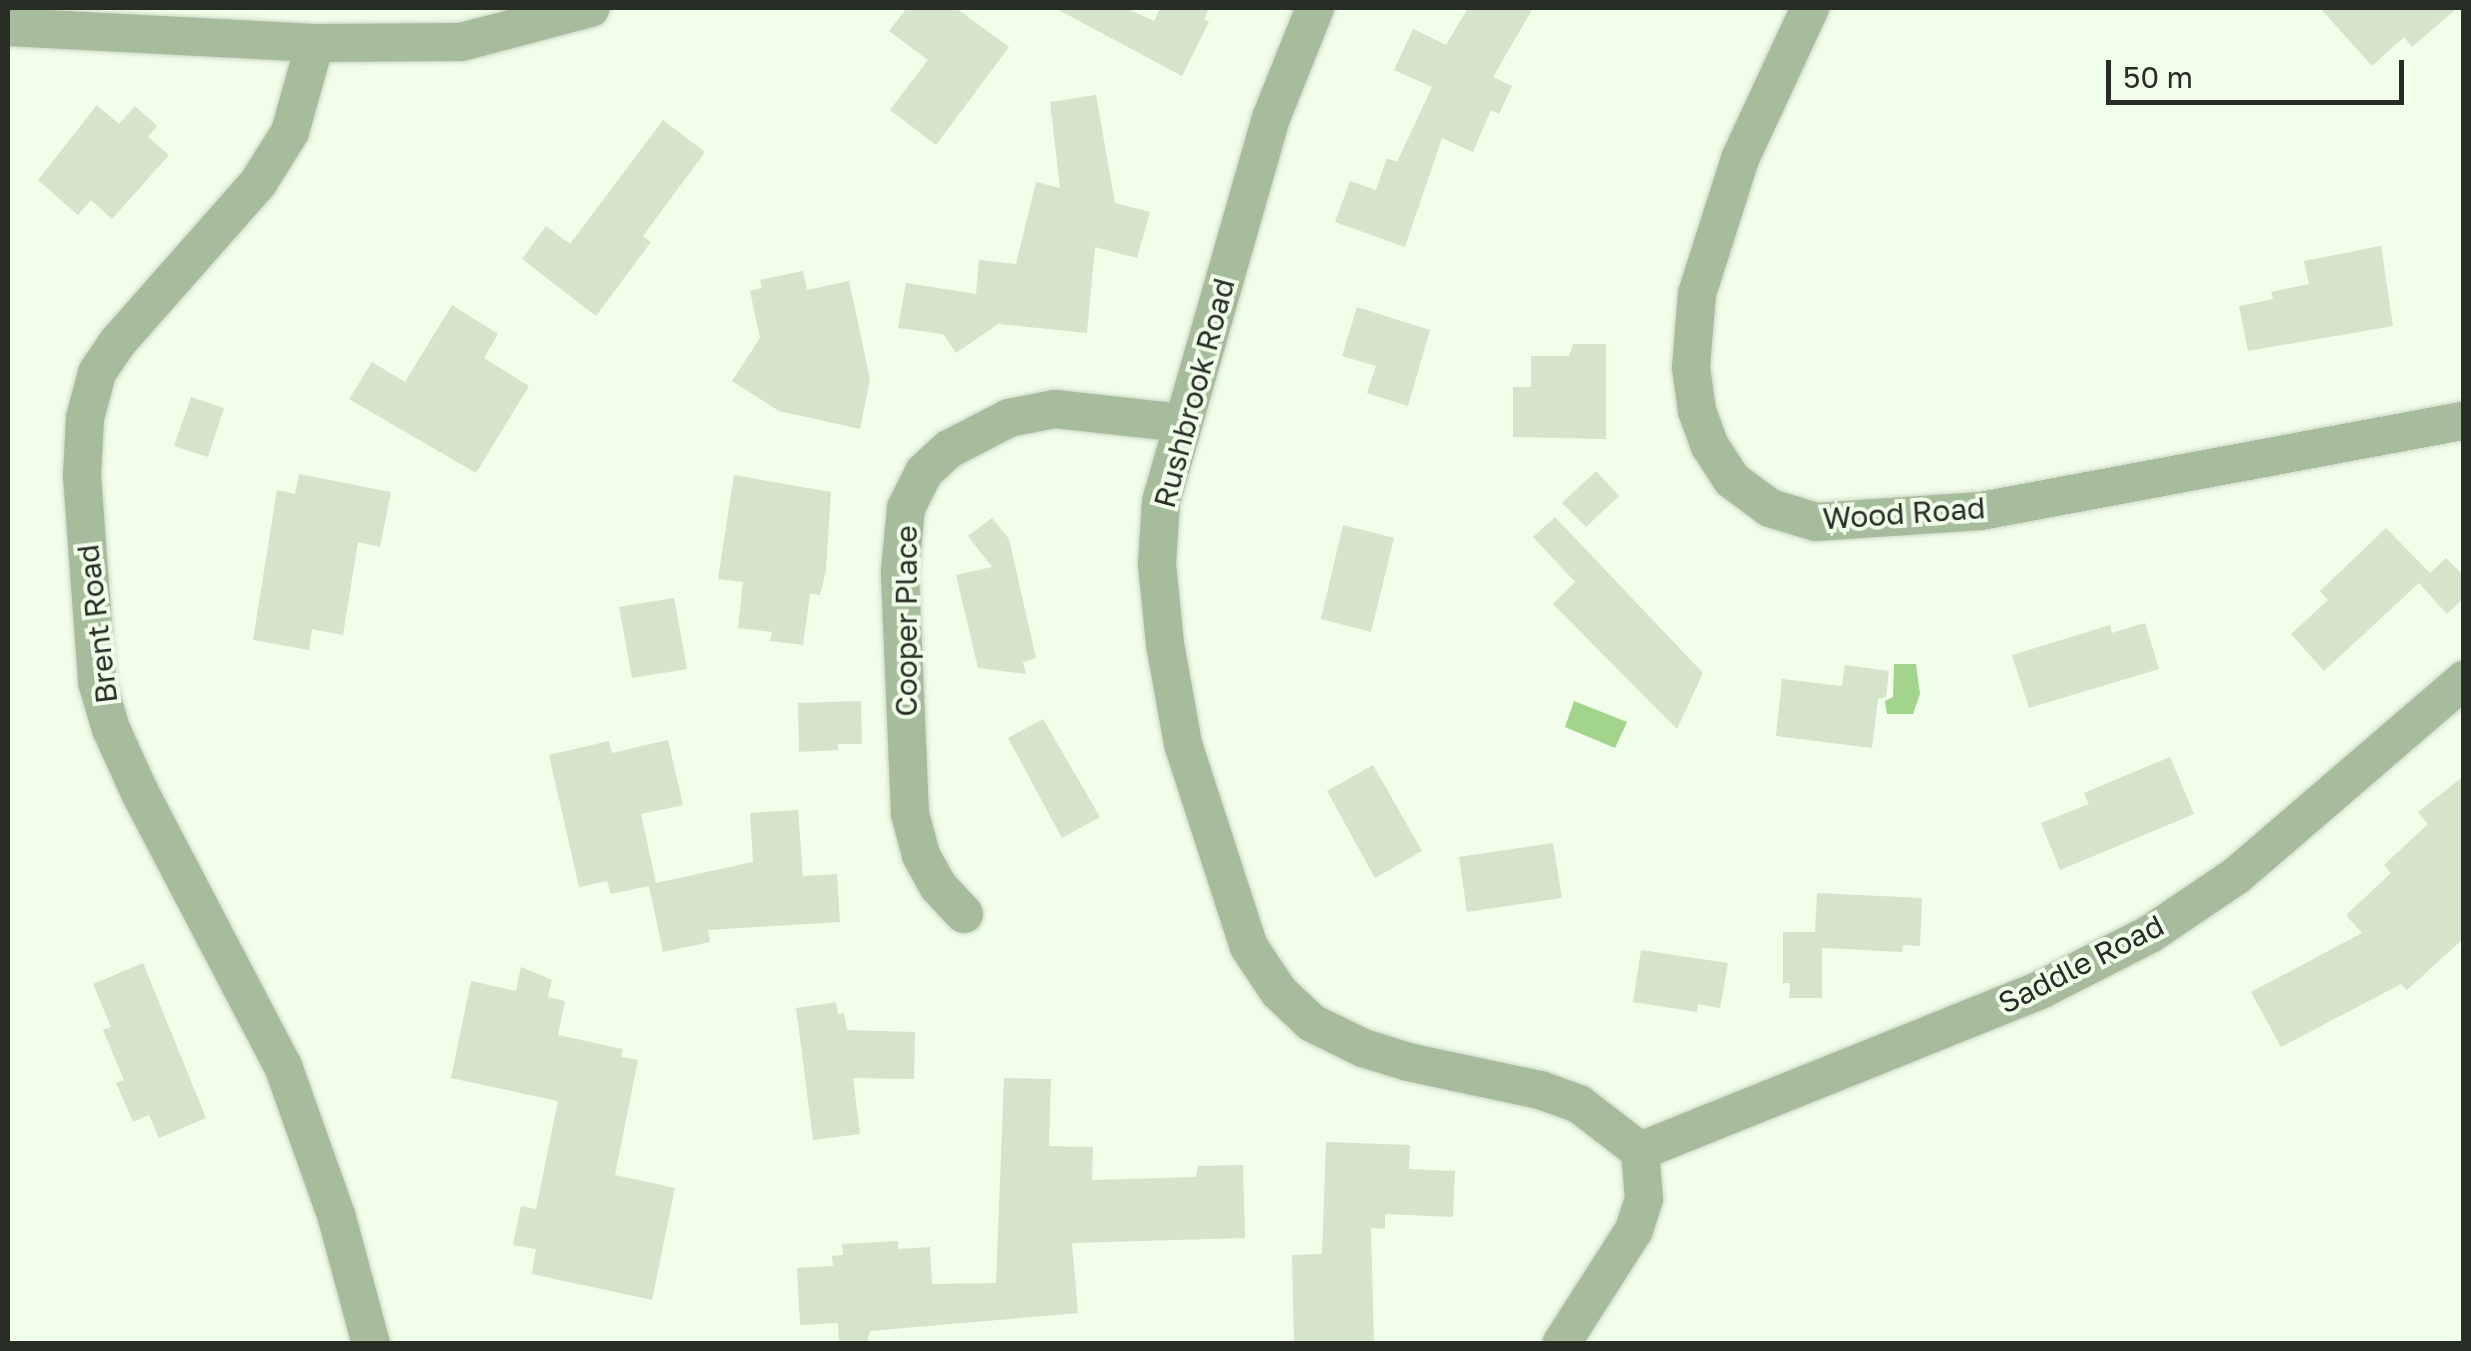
<!DOCTYPE html>
<style>
body{margin:0}
#map{position:relative;width:2471px;height:1351px;overflow:hidden;background:#f0feea;font-family:"Golos Text",sans-serif}
div>[style]{position:absolute}
.water>*{inset:0;background:#a3d48b}
.building>*{inset:0;background:#d4e5cc}
.roads{filter:drop-shadow(0 0 2px #ccd8c6) drop-shadow(0 0 2px #ccd8c6)}
.minor>*{height:38px;margin:-19px;padding:0 19px;transform-origin:19px;border-radius:19px;background:#a7bc9d}
span{translate:-50% -50%;white-space:nowrap;text-align:center;line-height:1.15;-webkit-text-stroke:8px #f0feea;paint-order:stroke}
.street-label{font-size:30px;color:#272d24}
.frame{position:absolute;inset:0;border:10px solid #272d24;pointer-events:none}
.scale{position:absolute;left:2106px;top:60px;width:298px;height:45px;box-sizing:border-box;border:5px solid #272d24;border-top:0;padding-left:12px;font-size:30px;line-height:35px;white-space:nowrap;color:#272d24;-webkit-text-stroke:8px #f0feea;paint-order:stroke}
</style>
<div id="map">
<div class="water">
<i style="clip-path:polygon(1894px 664px,1916px 664px,1920px 694px,1913px 714px,1887px 714px,1885px 701px,1893px 697px)"></i>
<i style="clip-path:polygon(1574px 701px,1627px 722px,1615px 748px,1565px 727px)"></i>
</div>
<div class="building">
<i style="clip-path:polygon(907px 8px,956px 8px,1009px 47px,936px 145px,890px 110px,928px 60px,889px 31px)"></i>
<i style="clip-path:polygon(1055px 8px,1126px 8px,1154px 21px,1160px 8px,1209px 8px,1204px 19px,1209px 22px,1182px 76px)"></i>
<i style="clip-path:polygon(1468px 8px,1533px 8px,1493px 77px,1512px 86px,1499px 114px,1491px 110px,1473px 152px,1442px 138px,1405px 247px,1335px 222px,1350px 181px,1376px 190px,1387px 158px,1397px 162px,1432px 87px,1394px 70px,1413px 29px,1446px 45px)"></i>
<i style="clip-path:polygon(2320px 8px,2457px 8px,2412px 47px,2404px 37px,2372px 66px)"></i>
<i style="clip-path:polygon(1096px 95px,1115px 203px,1150px 212px,1137px 258px,1095px 247px,1087px 333px,998px 324px,956px 353px,943px 334px,898px 328px,906px 283px,976px 294px,979px 260px,1016px 264px,1036px 182px,1060px 188px,1050px 102px)"></i>
<i style="clip-path:polygon(97px 105px,119px 124px,135px 106px,157px 126px,148px 137px,169px 155px,112px 219px,91px 200px,78px 215px,38px 180px)"></i>
<i style="clip-path:polygon(663px 120px,705px 152px,643px 236px,651px 242px,596px 316px,522px 259px,546px 226px,570px 244px)"></i>
<i style="clip-path:polygon(2381px 246px,2393px 326px,2248px 351px,2239px 306px,2273px 299px,2271px 292px,2309px 284px,2304px 261px)"></i>
<i style="clip-path:polygon(803px 271px,807px 290px,849px 281px,870px 379px,860px 429px,779px 411px,732px 381px,760px 338px,750px 291px,762px 288px,760px 280px)"></i>
<i style="clip-path:polygon(452px 305px,498px 334px,484px 358px,529px 386px,476px 473px,349px 399px,372px 362px,405px 382px)"></i>
<i style="clip-path:polygon(1357px 307px,1430px 330px,1408px 406px,1367px 393px,1376px 366px,1342px 356px)"></i>
<i style="clip-path:polygon(1573px 344px,1606px 344px,1606px 439px,1513px 437px,1513px 387px,1531px 387px,1531px 356px,1569px 356px)"></i>
<i style="clip-path:polygon(191px 397px,224px 408px,208px 457px,174px 446px)"></i>
<i style="clip-path:polygon(1596px 471px,1619px 496px,1586px 527px,1562px 503px)"></i>
<i style="clip-path:polygon(299px 474px,391px 492px,380px 547px,358px 542px,343px 635px,312px 629px,309px 650px,253px 640px,277px 490px,295px 494px)"></i>
<i style="clip-path:polygon(734px 475px,831px 492px,826px 570px,820px 595px,810px 594px,803px 645px,770px 641px,772px 632px,738px 628px,743px 582px,718px 579px)"></i>
<i style="clip-path:polygon(1555px 517px,1703px 673px,1677px 729px,1553px 604px,1575px 582px,1533px 537px)"></i>
<i style="clip-path:polygon(992px 518px,1009px 539px,1036px 658px,1023px 662px,1026px 674px,978px 668px,956px 575px,992px 567px,968px 536px)"></i>
<i style="clip-path:polygon(1343px 525px,1394px 538px,1371px 632px,1321px 619px)"></i>
<i style="clip-path:polygon(2386px 528px,2430px 573px,2446px 558px,2464px 576px,2464px 598px,2447px 614px,2419px 583px,2324px 671px,2291px 634px,2328px 600px,2320px 591px)"></i>
<i style="clip-path:polygon(674px 598px,687px 669px,632px 678px,619px 607px)"></i>
<i style="clip-path:polygon(2145px 623px,2159px 669px,2029px 708px,2012px 655px,2110px 625px,2112px 633px)"></i>
<i style="clip-path:polygon(1845px 665px,1889px 671px,1886px 697px,1878px 699px,1872px 748px,1776px 736px,1782px 679px,1842px 686px)"></i>
<i style="clip-path:polygon(861px 701px,862px 744px,838px 744px,838px 750px,799px 752px,798px 703px)"></i>
<i style="clip-path:polygon(1043px 719px,1100px 817px,1062px 838px,1008px 738px)"></i>
<i style="clip-path:polygon(668px 740px,683px 805px,641px 814px,656px 883px,753px 862px,750px 813px,798px 810px,803px 876px,837px 874px,840px 922px,708px 930px,710px 942px,663px 952px,649px 886px,611px 894px,607px 881px,579px 887px,549px 755px,609px 741px,612px 753px)"></i>
<i style="clip-path:polygon(2170px 757px,2194px 814px,2060px 870px,2041px 823px,2089px 804px,2084px 793px)"></i>
<i style="clip-path:polygon(1373px 765px,1422px 851px,1375px 878px,1327px 791px)"></i>
<i style="clip-path:polygon(2464px 776px,2464px 938px,2407px 990px,2401px 984px,2281px 1047px,2251px 992px,2362px 933px,2346px 915px,2391px 873px,2384px 865px,2428px 824px,2418px 812px)"></i>
<i style="clip-path:polygon(1553px 843px,1562px 898px,1467px 912px,1459px 857px)"></i>
<i style="clip-path:polygon(1817px 893px,1922px 898px,1920px 946px,1903px 945px,1902px 952px,1822px 948px,1822px 998px,1789px 998px,1790px 983px,1783px 983px,1783px 932px,1815px 932px)"></i>
<i style="clip-path:polygon(1641px 950px,1728px 963px,1720px 1008px,1698px 1004px,1697px 1012px,1633px 1002px)"></i>
<i style="clip-path:polygon(143px 963px,206px 1118px,159px 1138px,149px 1115px,133px 1122px,116px 1083px,124px 1080px,103px 1030px,111px 1027px,93px 984px)"></i>
<i style="clip-path:polygon(521px 967px,552px 980px,548px 997px,565px 1001px,558px 1035px,623px 1049px,621px 1057px,638px 1060px,615px 1175px,675px 1188px,652px 1300px,532px 1274px,536px 1249px,513px 1245px,521px 1206px,536px 1209px,558px 1101px,451px 1078px,471px 981px,516px 991px)"></i>
<i style="clip-path:polygon(836px 1002px,838px 1014px,844px 1013px,847px 1030px,915px 1032px,914px 1079px,853px 1078px,860px 1134px,813px 1140px,796px 1008px)"></i>
<i style="clip-path:polygon(1004px 1078px,1051px 1079px,1049px 1146px,1093px 1147px,1092px 1180px,1196px 1177px,1198px 1166px,1243px 1165px,1245px 1238px,1072px 1243px,1078px 1313px,870px 1331px,867px 1343px,855px 1344px,839px 1344px,838px 1323px,800px 1325px,797px 1268px,833px 1266px,832px 1256px,843px 1255px,842px 1244px,898px 1241px,898px 1249px,930px 1247px,932px 1284px,996px 1283px)"></i>
<i style="clip-path:polygon(1326px 1142px,1410px 1145px,1409px 1169px,1455px 1171px,1453px 1217px,1385px 1214px,1385px 1229px,1371px 1228px,1374px 1344px,1294px 1344px,1292px 1255px,1322px 1254px)"></i>
</div>
<div class="roads">
<div class="minor">
<i style="left:1315px;top:8px;width:118px;rotate:111.8deg"></i>
<i style="left:1271px;top:118px;width:398px;rotate:106deg"></i>
<i style="left:1161px;top:501px;width:63px;rotate:93.6deg"></i>
<i style="left:1157px;top:564px;width:80px;rotate:84.3deg"></i>
<i style="left:1165px;top:644px;width:102px;rotate:79.8deg"></i>
<i style="left:1183px;top:744px;width:213px;rotate:72deg"></i>
<i style="left:1249px;top:947px;width:54px;rotate:56.3deg"></i>
<i style="left:1279px;top:992px;width:45px;rotate:43.2deg"></i>
<i style="left:1312px;top:1023px;width:57px;rotate:26.1deg"></i>
<i style="left:1363px;top:1048px;width:47px;rotate:17.3deg"></i>
<i style="left:1408px;top:1062px;width:135px;rotate:12deg"></i>
<i style="left:1540px;top:1090px;width:41px;rotate:19.7deg"></i>
<i style="left:1579px;top:1104px;width:77px;rotate:37.6deg"></i>
<i style="left:1640px;top:1151px;width:48px;rotate:85.2deg"></i>
<i style="left:1644px;top:1199px;width:33px;rotate:108deg"></i>
<i style="left:1634px;top:1230px;width:135px;rotate:122.6deg"></i>
<i style="left:1810px;top:8px;width:166px;rotate:114.9deg"></i>
<i style="left:1740px;top:159px;width:142px;rotate:107.7deg"></i>
<i style="left:1697px;top:294px;width:73px;rotate:94.7deg"></i>
<i style="left:1691px;top:367px;width:44px;rotate:82.2deg"></i>
<i style="left:1697px;top:411px;width:37px;rotate:70deg"></i>
<i style="left:1710px;top:446px;width:40px;rotate:57.1deg"></i>
<i style="left:1732px;top:480px;width:47px;rotate:36.4deg"></i>
<i style="left:1770px;top:508px;width:48px;rotate:16.9deg"></i>
<i style="left:1816px;top:522px;width:165px;rotate:-3.8deg"></i>
<i style="left:1981px;top:511px;width:491px;rotate:-10.6deg"></i>
<i style="left:8px;top:27px;width:307px;rotate:3deg"></i>
<i style="left:315px;top:43px;width:146px;rotate:-0.4deg"></i>
<i style="left:461px;top:42px;width:134px;rotate:-14.7deg"></i>
<i style="left:315px;top:43px;width:92px;rotate:105.7deg"></i>
<i style="left:290px;top:132px;width:60px;rotate:122.1deg"></i>
<i style="left:258px;top:183px;width:213px;rotate:131.4deg"></i>
<i style="left:117px;top:343px;width:36px;rotate:124deg"></i>
<i style="left:97px;top:373px;width:47px;rotate:104.9deg"></i>
<i style="left:85px;top:418px;width:58px;rotate:93deg"></i>
<i style="left:82px;top:476px;width:207px;rotate:85.8deg"></i>
<i style="left:97px;top:682px;width:49px;rotate:73.4deg"></i>
<i style="left:111px;top:729px;width:70px;rotate:65.6deg"></i>
<i style="left:140px;top:793px;width:308px;rotate:62.4deg"></i>
<i style="left:283px;top:1066px;width:161px;rotate:70.4deg"></i>
<i style="left:337px;top:1218px;width:131px;rotate:74.9deg"></i>
<i style="left:964px;top:914px;width:38px;rotate:-133deg"></i>
<i style="left:938px;top:886px;width:35px;rotate:-119deg"></i>
<i style="left:921px;top:855px;width:42px;rotate:-105deg"></i>
<i style="left:910px;top:814px;width:243px;rotate:-92.4deg"></i>
<i style="left:900px;top:571px;width:63px;rotate:-84.6deg"></i>
<i style="left:906px;top:508px;width:40px;rotate:-63.4deg"></i>
<i style="left:924px;top:472px;width:34px;rotate:-43deg"></i>
<i style="left:949px;top:449px;width:68px;rotate:-27.3deg"></i>
<i style="left:1009px;top:418px;width:47px;rotate:-11.1deg"></i>
<i style="left:1055px;top:409px;width:127px;rotate:6.3deg"></i>
<i style="left:1640px;top:1151px;width:433px;rotate:-21.9deg"></i>
<i style="left:2042px;top:989px;width:121px;rotate:-27deg"></i>
<i style="left:2150px;top:934px;width:104px;rotate:-34deg"></i>
<i style="left:2236px;top:876px;width:301px;rotate:-40.7deg"></i>
</div>
</div>
<div class="street-label">
<span style="left:1194px;top:393px;rotate:-75deg">Rushbrook Road</span>
<span style="left:1904px;top:513px;rotate:-4deg">Wood Road</span>
<span style="left:906px;top:621px;rotate:-90deg">Cooper Place</span>
<span style="left:97px;top:624px;rotate:-97deg">Brent Road</span>
<span style="left:2081px;top:964px;rotate:-27deg">Saddle Road</span>
</div>
<div class="frame"></div>
<div class="scale">50 m</div>
</div>
